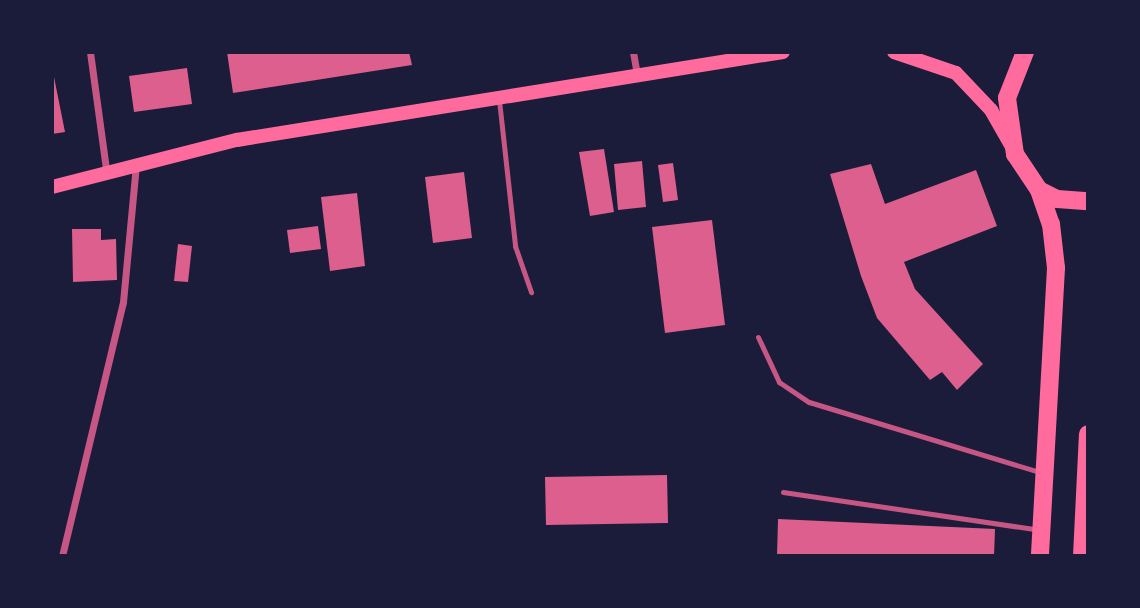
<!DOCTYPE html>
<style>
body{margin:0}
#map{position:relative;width:1140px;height:608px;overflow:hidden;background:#1b1b3a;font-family:"Times New Roman",serif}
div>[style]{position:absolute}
.building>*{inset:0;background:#dd5f8e}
.service>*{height:5px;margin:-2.5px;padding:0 2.5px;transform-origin:2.5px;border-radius:2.5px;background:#c65784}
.minor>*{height:7px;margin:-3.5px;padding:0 3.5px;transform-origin:3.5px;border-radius:3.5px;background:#c65784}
.secondary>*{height:14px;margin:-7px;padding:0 7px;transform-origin:7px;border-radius:7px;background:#ff6b9d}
.primary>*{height:18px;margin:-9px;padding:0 9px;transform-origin:9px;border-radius:9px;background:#ff6b9d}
span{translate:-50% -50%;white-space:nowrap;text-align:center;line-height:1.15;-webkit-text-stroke:7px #1b1b3a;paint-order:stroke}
.frame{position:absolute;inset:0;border:54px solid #1b1b3a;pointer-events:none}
</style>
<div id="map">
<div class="building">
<i style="clip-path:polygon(227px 52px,409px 52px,412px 65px,233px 93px)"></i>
<i style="clip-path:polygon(52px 67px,65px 132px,52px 134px)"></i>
<i style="clip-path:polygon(187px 68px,192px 104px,134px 112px,129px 76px)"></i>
<i style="clip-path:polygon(604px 149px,614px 212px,590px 216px,579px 152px)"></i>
<i style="clip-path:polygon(642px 161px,646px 207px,618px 210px,614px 164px)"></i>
<i style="clip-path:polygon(673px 163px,678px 200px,663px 202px,658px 165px)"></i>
<i style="clip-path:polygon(871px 164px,885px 204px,976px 170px,997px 226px,904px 262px,915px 289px,983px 364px,957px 390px,942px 372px,930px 380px,877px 318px,861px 276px,830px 174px)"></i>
<i style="clip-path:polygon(464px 172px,472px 238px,433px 243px,425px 177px)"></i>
<i style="clip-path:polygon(357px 193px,365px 266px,330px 271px,321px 197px)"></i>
<i style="clip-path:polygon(712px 220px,725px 325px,665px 333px,652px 227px)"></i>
<i style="clip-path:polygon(318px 226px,321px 249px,290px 253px,287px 230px)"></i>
<i style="clip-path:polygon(72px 229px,101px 229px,101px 240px,116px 239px,117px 280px,73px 282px)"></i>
<i style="clip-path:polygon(178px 244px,192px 246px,188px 282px,174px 281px)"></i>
<i style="clip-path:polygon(667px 475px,668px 523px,546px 525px,545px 477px)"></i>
<i style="clip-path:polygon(778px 519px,995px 529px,994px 556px,777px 556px)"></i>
</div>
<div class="service">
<i style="left:499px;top:100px;width:147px;rotate:83.7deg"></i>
<i style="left:515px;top:246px;width:49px;rotate:70.8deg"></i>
<i style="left:758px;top:337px;width:50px;rotate:65deg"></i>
<i style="left:779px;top:382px;width:36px;rotate:34deg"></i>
<i style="left:809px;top:402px;width:244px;rotate:16.9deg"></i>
<i style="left:783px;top:492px;width:259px;rotate:8.4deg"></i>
</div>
<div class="minor">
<i style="left:90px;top:52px;width:118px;rotate:82.2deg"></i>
<i style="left:633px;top:52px;width:22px;rotate:80deg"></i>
<i style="left:62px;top:556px;width:261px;rotate:-76.5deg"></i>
<i style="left:123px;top:302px;width:138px;rotate:-84.6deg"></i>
</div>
<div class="secondary">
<i style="left:894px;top:52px;width:65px;rotate:18.7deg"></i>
<i style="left:956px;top:73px;width:51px;rotate:46.6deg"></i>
<i style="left:991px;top:110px;width:43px;rotate:60.4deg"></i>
<i style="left:52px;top:187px;width:191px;rotate:-14.3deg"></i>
<i style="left:237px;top:140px;width:553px;rotate:-9.16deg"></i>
</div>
<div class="primary">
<i style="left:1025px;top:52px;width:49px;rotate:111.4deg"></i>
<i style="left:1007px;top:98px;width:57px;rotate:81.9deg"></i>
<i style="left:1015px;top:154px;width:43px;rotate:56.3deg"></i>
<i style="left:1039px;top:190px;width:20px;rotate:27deg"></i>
<i style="left:1057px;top:199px;width:31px;rotate:4deg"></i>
<i style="left:1039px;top:190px;width:36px;rotate:71deg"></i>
<i style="left:1051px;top:224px;width:44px;rotate:83.5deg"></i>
<i style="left:1056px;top:268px;width:288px;rotate:93.2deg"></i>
<i style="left:1082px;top:556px;width:122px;rotate:-87.2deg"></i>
</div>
<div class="frame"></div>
</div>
